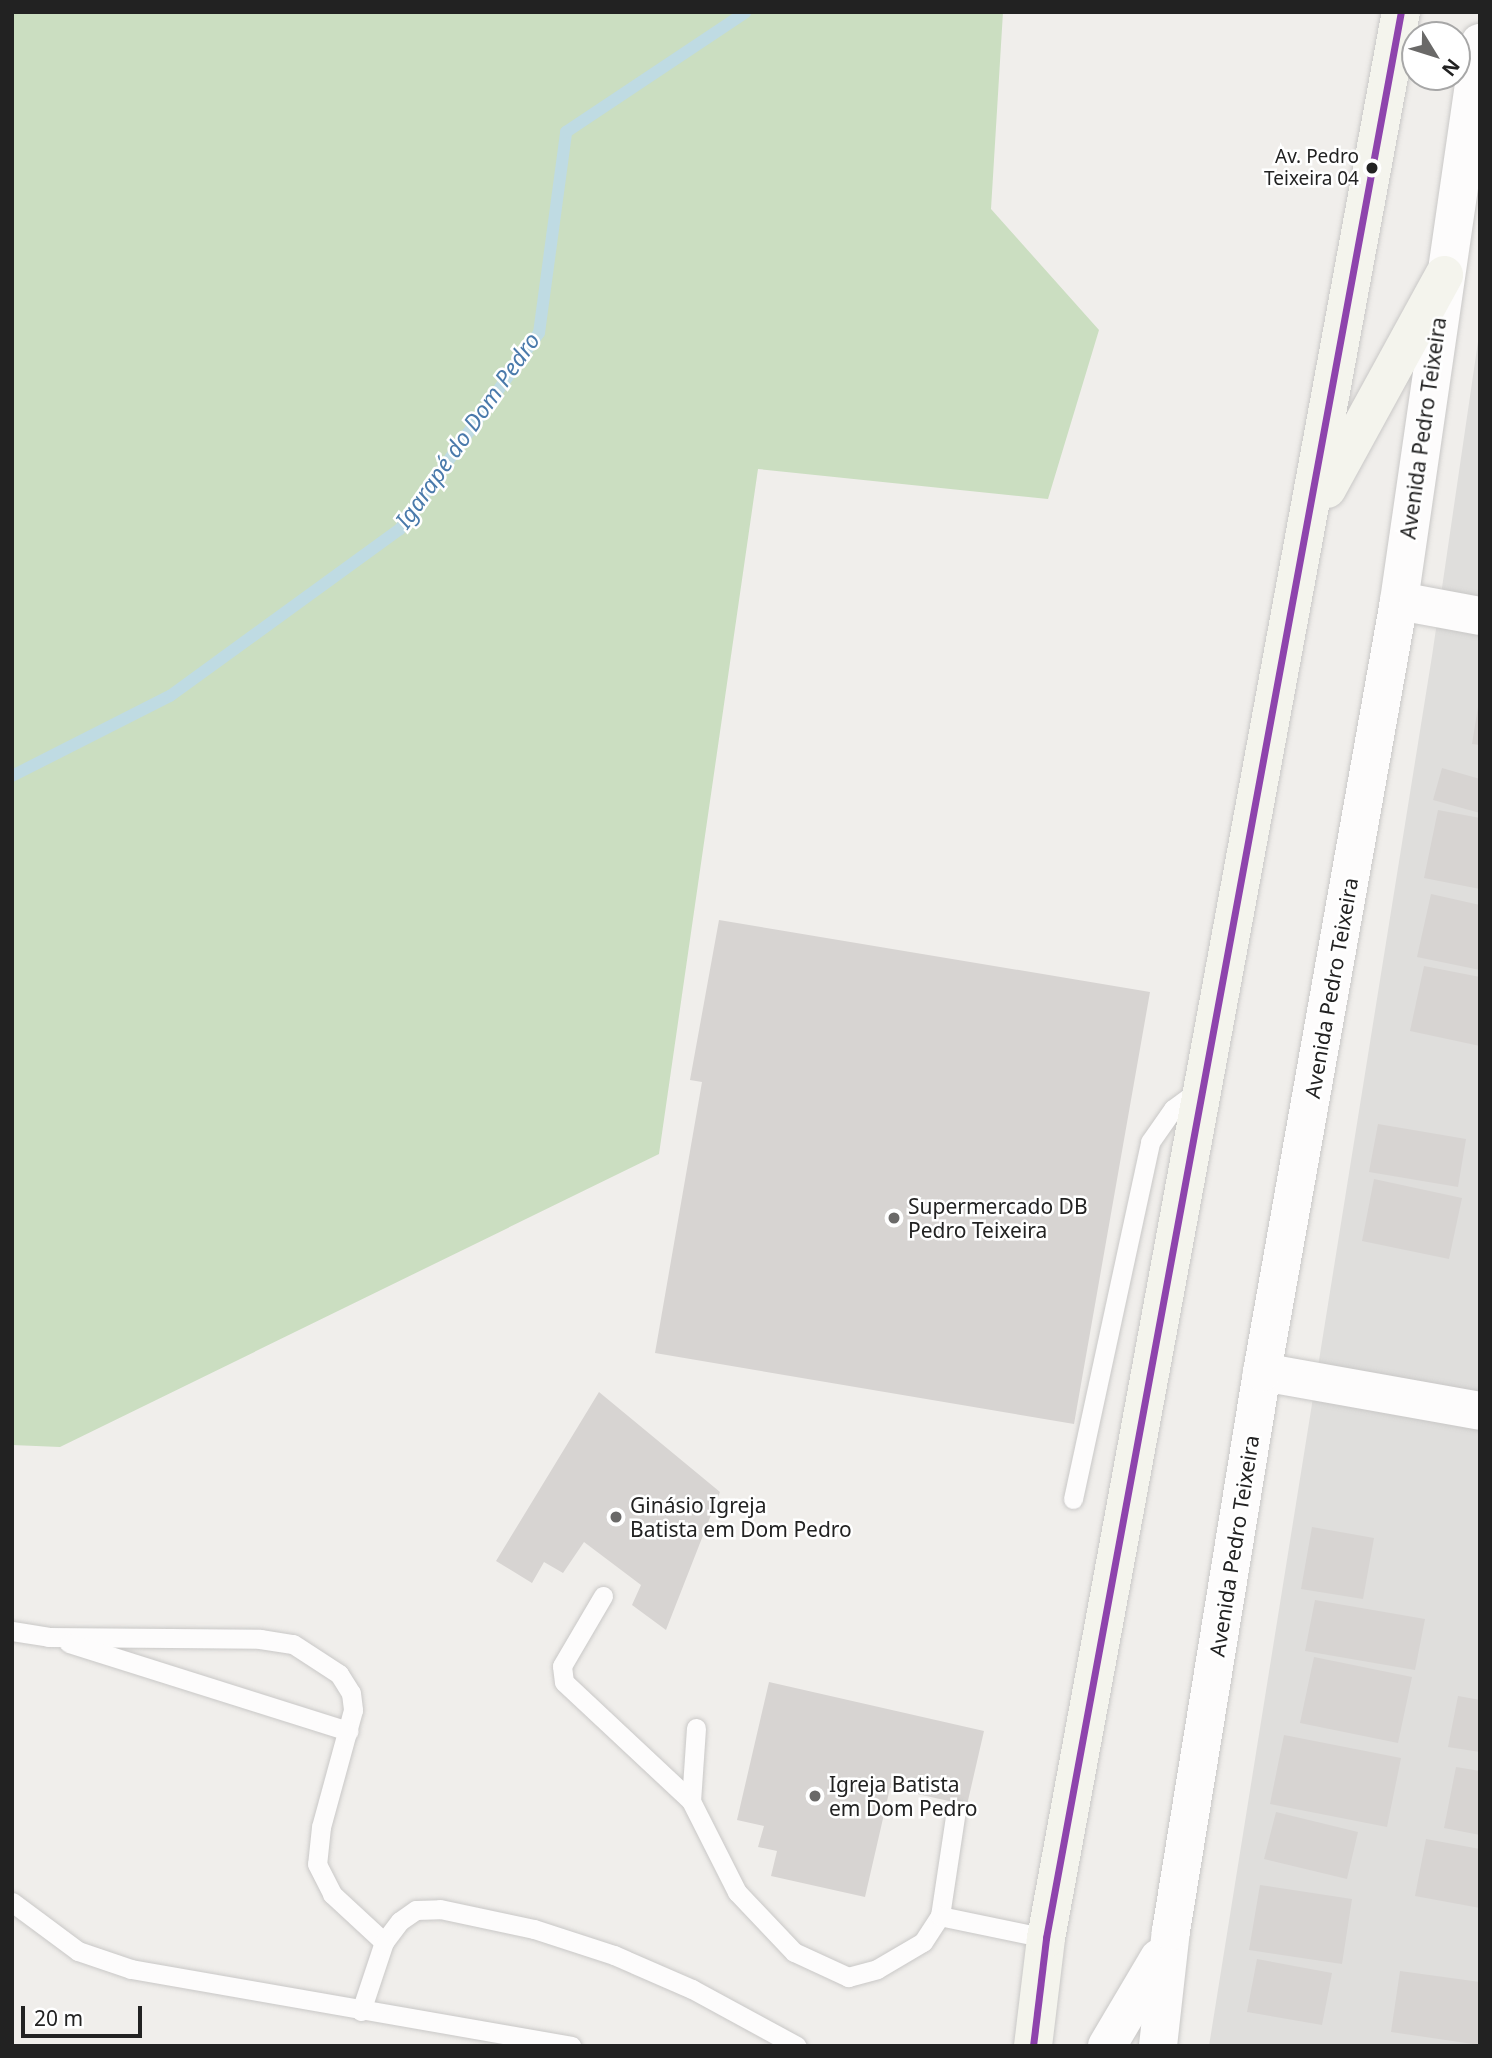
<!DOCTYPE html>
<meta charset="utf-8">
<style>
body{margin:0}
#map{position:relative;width:1492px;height:2058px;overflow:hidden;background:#f0eeeb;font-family:"Noto Sans",sans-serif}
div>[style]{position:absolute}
.residential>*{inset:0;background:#dfdedc}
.forest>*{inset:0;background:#cbdec1}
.stream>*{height:12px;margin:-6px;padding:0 6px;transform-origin:6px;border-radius:6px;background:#bfdbe3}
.building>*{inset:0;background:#d7d4d2}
.roads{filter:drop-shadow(0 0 2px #c9c8c7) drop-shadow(0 0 2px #c9c8c7)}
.lane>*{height:19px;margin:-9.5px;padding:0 9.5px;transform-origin:9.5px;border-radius:9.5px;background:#fdfcfc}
.street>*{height:38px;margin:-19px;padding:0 19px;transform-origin:19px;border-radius:19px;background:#fdfcfc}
.secondary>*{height:38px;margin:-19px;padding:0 19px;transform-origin:19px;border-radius:19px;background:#f4f4ed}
.bus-1>*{height:7px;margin:-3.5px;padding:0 3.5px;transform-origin:3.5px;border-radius:3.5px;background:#8e44ad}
.dots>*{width:19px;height:19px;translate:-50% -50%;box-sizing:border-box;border:4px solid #fff;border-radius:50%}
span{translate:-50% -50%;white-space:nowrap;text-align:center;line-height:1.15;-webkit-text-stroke:5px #fff;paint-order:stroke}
.bus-label{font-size:19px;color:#222}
.right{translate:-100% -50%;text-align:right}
.street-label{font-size:21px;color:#222}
.poi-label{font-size:21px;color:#222}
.left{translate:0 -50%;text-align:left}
.water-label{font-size:23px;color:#4a7aab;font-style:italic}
.frame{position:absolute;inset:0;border:14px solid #222;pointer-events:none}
.north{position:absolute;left:1401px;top:21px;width:70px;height:70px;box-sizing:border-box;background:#fff;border:2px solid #a7a7a7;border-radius:50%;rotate:128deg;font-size:19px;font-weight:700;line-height:28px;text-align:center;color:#222}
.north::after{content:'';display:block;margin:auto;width:24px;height:32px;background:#6a6968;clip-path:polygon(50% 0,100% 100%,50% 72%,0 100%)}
.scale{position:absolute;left:21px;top:2006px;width:121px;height:32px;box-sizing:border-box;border:4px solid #222;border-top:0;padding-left:9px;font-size:21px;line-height:24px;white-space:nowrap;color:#222;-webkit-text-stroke:5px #fff;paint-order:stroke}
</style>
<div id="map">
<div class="residential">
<i style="clip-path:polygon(1480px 328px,1480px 2046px,1209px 2046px,1432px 656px)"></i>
</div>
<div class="forest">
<i style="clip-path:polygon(12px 12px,1003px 12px,991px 209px,1099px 330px,1048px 499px,758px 469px,659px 1154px,60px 1447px,12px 1445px)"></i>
</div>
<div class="stream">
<i style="left:12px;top:776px;width:177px;rotate:-26.9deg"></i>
<i style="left:170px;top:696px;width:284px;rotate:-36deg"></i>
<i style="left:400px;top:529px;width:240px;rotate:-54.7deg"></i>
<i style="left:539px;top:333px;width:203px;rotate:-82.3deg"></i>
<i style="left:566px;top:132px;width:216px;rotate:-33.7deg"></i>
</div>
<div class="building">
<i style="clip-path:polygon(1478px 707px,1480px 707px,1480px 745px,1472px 744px)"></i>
<i style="clip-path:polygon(1442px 768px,1480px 779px,1480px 813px,1433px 800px)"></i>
<i style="clip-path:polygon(1438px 810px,1480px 818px,1480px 889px,1424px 878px)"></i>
<i style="clip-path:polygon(1431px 894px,1480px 905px,1480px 970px,1417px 957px)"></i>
<i style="clip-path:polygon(719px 920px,1150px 992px,1074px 1424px,655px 1353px,702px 1082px,690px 1080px)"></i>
<i style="clip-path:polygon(1424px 966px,1480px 977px,1480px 1046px,1410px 1031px)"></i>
<i style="clip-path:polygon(1378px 1124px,1466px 1139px,1458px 1187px,1369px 1172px)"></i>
<i style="clip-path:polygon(1374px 1179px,1462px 1198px,1449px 1259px,1362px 1241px)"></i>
<i style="clip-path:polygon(599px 1392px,720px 1492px,666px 1630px,632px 1605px,641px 1585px,584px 1542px,563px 1573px,544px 1562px,532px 1583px,496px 1561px)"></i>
<i style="clip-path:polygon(1312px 1527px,1374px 1538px,1363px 1599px,1301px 1589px)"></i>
<i style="clip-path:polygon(1315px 1600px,1425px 1619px,1415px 1670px,1305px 1651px)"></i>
<i style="clip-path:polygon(1314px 1657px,1412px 1677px,1398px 1743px,1300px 1723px)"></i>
<i style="clip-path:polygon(769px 1682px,984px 1731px,967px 1805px,890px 1788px,865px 1897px,771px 1876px,777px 1851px,758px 1847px,764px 1826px,737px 1820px)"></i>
<i style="clip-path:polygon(1458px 1696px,1480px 1700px,1480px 1752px,1448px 1747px)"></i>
<i style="clip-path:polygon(1284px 1735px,1401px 1758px,1387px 1827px,1270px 1804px)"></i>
<i style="clip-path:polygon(1456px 1767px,1480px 1771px,1480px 1835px,1444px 1828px)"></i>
<i style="clip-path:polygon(1276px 1812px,1358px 1832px,1347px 1879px,1264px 1859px)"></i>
<i style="clip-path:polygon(1426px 1839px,1480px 1849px,1480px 1908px,1415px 1896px)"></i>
<i style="clip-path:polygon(1260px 1885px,1352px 1899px,1342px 1964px,1249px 1950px)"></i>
<i style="clip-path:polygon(1257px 1959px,1332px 1973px,1322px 2025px,1247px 2012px)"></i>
<i style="clip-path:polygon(1400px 1971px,1480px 1982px,1480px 2045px,1391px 2032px)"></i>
</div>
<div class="roads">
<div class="lane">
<i style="left:1073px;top:1499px;width:365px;rotate:-77.8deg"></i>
<i style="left:1150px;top:1142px;width:40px;rotate:-55.1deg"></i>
<i style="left:1173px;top:1109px;width:34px;rotate:-36deg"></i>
<i style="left:603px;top:1596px;width:81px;rotate:120.4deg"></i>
<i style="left:562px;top:1666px;width:16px;rotate:83deg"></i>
<i style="left:564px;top:1682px;width:174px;rotate:43.1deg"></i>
<i style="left:12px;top:1631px;width:36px;rotate:9deg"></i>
<i style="left:48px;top:1637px;width:212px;rotate:0.5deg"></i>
<i style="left:260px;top:1639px;width:33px;rotate:9deg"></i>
<i style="left:293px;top:1644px;width:55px;rotate:33.1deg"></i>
<i style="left:339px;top:1674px;width:22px;rotate:58deg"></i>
<i style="left:351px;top:1693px;width:17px;rotate:83deg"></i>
<i style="left:353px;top:1710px;width:121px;rotate:105.3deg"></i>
<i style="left:321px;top:1827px;width:37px;rotate:96deg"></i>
<i style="left:317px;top:1864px;width:34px;rotate:63deg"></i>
<i style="left:332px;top:1894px;width:71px;rotate:42.7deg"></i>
<i style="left:69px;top:1643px;width:293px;rotate:17.5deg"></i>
<i style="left:696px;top:1728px;width:73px;rotate:93.9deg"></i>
<i style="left:691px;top:1801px;width:102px;rotate:63.2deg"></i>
<i style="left:737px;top:1892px;width:83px;rotate:46.5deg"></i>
<i style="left:794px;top:1952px;width:60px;rotate:24.8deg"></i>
<i style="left:848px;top:1977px;width:30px;rotate:-15deg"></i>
<i style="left:877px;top:1969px;width:53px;rotate:-30.4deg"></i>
<i style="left:923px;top:1942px;width:31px;rotate:-57deg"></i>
<i style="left:956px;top:1810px;width:107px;rotate:98.6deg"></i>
<i style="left:940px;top:1916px;width:108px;rotate:11.7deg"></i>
<i style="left:12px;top:1902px;width:82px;rotate:36.6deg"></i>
<i style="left:78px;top:1951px;width:56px;rotate:18.8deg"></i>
<i style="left:131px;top:1969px;width:447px;rotate:9.9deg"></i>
<i style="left:361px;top:2011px;width:73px;rotate:-71.6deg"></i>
<i style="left:384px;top:1942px;width:26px;rotate:-53deg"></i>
<i style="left:400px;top:1921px;width:19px;rotate:-35deg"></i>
<i style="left:416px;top:1910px;width:24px;rotate:-2deg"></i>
<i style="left:440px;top:1909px;width:96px;rotate:12deg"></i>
<i style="left:534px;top:1929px;width:84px;rotate:18deg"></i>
<i style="left:614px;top:1955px;width:85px;rotate:23.6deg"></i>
<i style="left:692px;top:1989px;width:119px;rotate:28.5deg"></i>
</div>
<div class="street">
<i style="left:1399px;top:601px;width:82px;rotate:10.5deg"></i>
<i style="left:1262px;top:1372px;width:221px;rotate:10.1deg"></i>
<i style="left:1107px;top:2046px;width:102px;rotate:-59.4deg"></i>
<i style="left:1158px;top:2046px;width:116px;rotate:-83.6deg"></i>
<i style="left:1171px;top:1931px;width:566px;rotate:-80.75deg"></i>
<i style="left:1262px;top:1372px;width:783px;rotate:-79.92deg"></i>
<i style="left:1399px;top:601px;width:564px;rotate:-81.74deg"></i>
</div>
<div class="secondary">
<i style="left:1327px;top:489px;width:244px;rotate:-61.3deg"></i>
<i style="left:1033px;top:2046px;width:109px;rotate:-83.1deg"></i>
<i style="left:1046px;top:1938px;width:1958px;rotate:-79.56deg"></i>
</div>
</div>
<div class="bus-1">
<i style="left:1033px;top:2046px;width:109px;rotate:-83.1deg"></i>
<i style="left:1046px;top:1938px;width:1958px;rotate:-79.56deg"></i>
</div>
<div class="dots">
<i style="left:1372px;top:168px;background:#222"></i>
<i style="left:894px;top:1218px;background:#6a6968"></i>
<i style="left:616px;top:1517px;background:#6a6968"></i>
<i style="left:815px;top:1796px;background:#6a6968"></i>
</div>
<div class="bus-label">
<span class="right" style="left:1359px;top:168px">Av. Pedro<br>Teixeira 04</span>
</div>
<div class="street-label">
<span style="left:1423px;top:428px;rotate:-82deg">Avenida Pedro Teixeira</span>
<span style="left:1331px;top:988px;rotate:-80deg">Avenida Pedro Teixeira</span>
<span style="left:1234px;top:1546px;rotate:-81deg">Avenida Pedro Teixeira</span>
</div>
<div class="poi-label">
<span class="left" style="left:908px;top:1218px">Supermercado DB<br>Pedro Teixeira</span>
<span class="left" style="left:630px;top:1517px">Ginásio Igreja<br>Batista em Dom Pedro</span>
<span class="left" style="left:829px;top:1796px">Igreja Batista<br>em Dom Pedro</span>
</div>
<div class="water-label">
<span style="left:467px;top:430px;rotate:-55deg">Igarapé do Dom Pedro</span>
</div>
<div class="frame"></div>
<div class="north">N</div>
<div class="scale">20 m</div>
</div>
